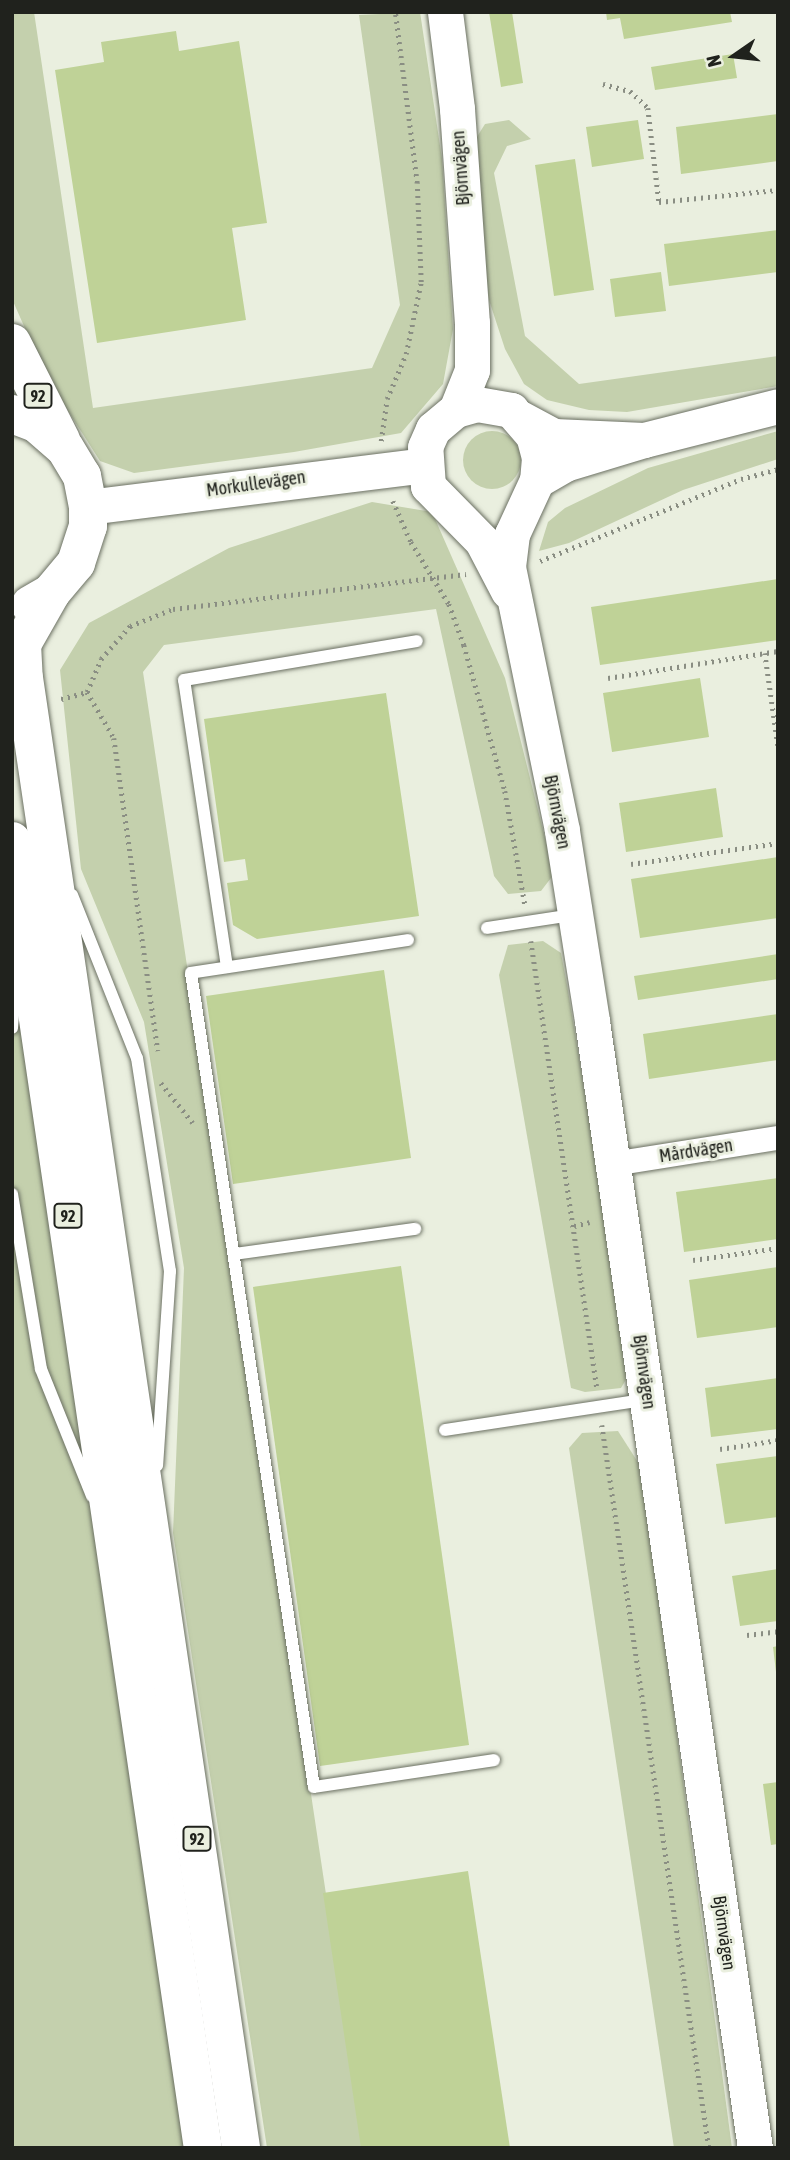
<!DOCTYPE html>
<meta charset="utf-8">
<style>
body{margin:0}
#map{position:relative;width:790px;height:2160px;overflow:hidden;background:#eaefdf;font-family:"Asap Condensed",sans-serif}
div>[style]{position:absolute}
.green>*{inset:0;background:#c4d0ad}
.round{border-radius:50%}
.building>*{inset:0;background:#bfd297}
.path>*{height:4.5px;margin-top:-2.25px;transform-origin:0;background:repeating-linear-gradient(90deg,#8a8e83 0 2px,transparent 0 7px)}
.roads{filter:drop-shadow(0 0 2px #6b7062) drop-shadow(0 0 2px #6b7062)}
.lane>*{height:12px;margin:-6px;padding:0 6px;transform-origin:6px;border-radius:6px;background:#fff}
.street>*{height:24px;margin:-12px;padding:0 12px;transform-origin:12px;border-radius:12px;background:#fff}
.secondary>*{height:35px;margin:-17.5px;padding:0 17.5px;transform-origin:17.5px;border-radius:17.5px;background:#fff}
.highway>*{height:38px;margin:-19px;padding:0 19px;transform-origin:19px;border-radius:19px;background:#fff}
span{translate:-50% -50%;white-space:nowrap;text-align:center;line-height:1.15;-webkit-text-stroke:6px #eaefdf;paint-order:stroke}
.shield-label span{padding:2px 5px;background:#eaefdf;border:2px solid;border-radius:5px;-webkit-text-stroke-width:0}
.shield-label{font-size:16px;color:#20221d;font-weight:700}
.street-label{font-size:18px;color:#20221d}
.frame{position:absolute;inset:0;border:14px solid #20221d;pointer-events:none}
.north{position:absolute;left:699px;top:21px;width:70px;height:70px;-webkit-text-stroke:5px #eaefdf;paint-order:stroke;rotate:256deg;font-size:19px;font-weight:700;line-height:28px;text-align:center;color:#20221d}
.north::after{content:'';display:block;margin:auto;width:24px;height:32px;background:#20221d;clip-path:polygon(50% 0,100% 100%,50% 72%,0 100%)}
</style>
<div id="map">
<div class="green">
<i style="clip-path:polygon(12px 12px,34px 12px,93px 408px,372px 368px,400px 305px,359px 15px,420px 12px,442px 159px,453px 329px,443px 384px,401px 433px,294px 452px,134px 473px,100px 461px,47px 378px,12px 299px)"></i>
<i style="clip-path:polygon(509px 120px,531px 139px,507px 146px,494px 173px,525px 336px,579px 384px,778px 356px,778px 386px,627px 412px,589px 410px,547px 400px,524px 384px,505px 349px,489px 300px,471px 156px,475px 140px,485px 124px)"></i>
<i style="clip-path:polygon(778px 431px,778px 459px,683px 490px,569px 543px,539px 551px,548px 522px,565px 508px,648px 468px)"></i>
<i class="round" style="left:463px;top:431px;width:58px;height:58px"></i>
<i style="clip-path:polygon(372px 502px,432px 512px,505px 678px,554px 874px,541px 891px,508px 894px,494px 876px,436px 609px,164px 645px,143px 672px,364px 2148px,267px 2148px,173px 1533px,184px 1268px,144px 1022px,81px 869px,60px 670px,89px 623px,229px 548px)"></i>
<i style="clip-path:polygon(543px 941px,561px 953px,567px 985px,631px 1371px,621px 1388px,585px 1392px,571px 1388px,499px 975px,508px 945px)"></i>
<i style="clip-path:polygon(12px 947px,184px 2148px,12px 2148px)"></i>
<i style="clip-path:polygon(618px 1431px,641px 1467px,732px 2148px,674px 2148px,569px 1448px,582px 1433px)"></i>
</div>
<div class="building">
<i style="clip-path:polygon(489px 12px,512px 12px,523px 83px,501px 87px)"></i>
<i style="clip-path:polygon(606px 12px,730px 12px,732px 22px,624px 39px,620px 18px,607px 20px)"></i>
<i style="clip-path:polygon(176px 31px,179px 51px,239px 41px,267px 223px,232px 228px,246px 320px,97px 343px,55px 70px,104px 62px,101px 42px)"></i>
<i style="clip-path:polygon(733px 54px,737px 78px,655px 90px,651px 67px)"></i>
<i style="clip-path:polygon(778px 114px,778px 161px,681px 174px,676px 127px)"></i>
<i style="clip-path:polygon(638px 120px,644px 159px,592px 167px,586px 127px)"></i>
<i style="clip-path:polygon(575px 159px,594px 290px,554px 296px,535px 165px)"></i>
<i style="clip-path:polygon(778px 230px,778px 272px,669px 286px,664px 244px)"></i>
<i style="clip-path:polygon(661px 272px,666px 311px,615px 317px,610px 279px)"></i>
<i style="clip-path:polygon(778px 579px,778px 640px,600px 665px,591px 607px)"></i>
<i style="clip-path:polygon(700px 678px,709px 737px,612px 752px,603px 693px)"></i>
<i style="clip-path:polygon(386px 693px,419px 916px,257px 939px,233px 925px,227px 883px,248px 880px,245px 859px,224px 862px,204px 719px)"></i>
<i style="clip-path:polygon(716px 788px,723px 837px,626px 852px,619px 803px)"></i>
<i style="clip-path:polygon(778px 857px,778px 918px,640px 938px,631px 879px)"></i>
<i style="clip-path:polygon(778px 954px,778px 979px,638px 1000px,634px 976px)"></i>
<i style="clip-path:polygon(384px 970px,411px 1158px,233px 1184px,206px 996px)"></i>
<i style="clip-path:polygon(778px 1014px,778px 1060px,649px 1079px,643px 1034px)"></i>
<i style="clip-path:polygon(778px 1178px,778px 1239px,684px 1252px,676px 1192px)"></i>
<i style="clip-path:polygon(401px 1266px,469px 1745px,320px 1766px,253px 1287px)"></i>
<i style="clip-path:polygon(778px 1267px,778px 1327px,697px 1338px,689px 1280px)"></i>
<i style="clip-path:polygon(778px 1378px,778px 1429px,711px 1437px,705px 1388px)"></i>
<i style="clip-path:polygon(778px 1456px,778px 1517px,725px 1524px,716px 1464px)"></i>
<i style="clip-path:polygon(778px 1569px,778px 1621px,740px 1626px,732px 1576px)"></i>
<i style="clip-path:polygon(778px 1646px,778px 1672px,776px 1672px,773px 1647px)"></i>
<i style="clip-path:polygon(778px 1782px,778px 1844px,771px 1845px,763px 1784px)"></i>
<i style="clip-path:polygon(468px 1871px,510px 2148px,361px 2148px,323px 1893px)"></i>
</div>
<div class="path">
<i style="left:603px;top:84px;width:28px;rotate:15deg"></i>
<i style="left:630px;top:91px;width:25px;rotate:43deg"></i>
<i style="left:648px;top:108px;width:95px;rotate:83.3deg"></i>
<i style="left:659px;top:202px;width:120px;rotate:-5.8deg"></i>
<i style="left:381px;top:441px;width:42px;rotate:-81.9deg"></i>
<i style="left:387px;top:399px;width:49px;rotate:-67.1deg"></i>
<i style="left:406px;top:354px;width:74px;rotate:-78.2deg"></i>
<i style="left:421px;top:282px;width:99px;rotate:-92.3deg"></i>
<i style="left:417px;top:183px;width:172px;rotate:-97.3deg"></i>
<i style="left:393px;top:501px;width:45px;rotate:66.3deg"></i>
<i style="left:411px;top:542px;width:73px;rotate:58.5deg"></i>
<i style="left:449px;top:604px;width:44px;rotate:69.9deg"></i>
<i style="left:464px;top:645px;width:152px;rotate:74.3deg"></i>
<i style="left:505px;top:791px;width:115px;rotate:80deg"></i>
<i style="left:540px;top:561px;width:217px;rotate:-22.2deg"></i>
<i style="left:741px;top:479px;width:38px;rotate:-15deg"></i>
<i style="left:765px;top:653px;width:94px;rotate:82deg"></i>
<i style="left:608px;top:678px;width:172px;rotate:-9deg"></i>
<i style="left:87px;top:692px;width:53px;rotate:59.6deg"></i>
<i style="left:114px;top:738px;width:316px;rotate:82deg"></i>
<i style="left:61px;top:699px;width:27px;rotate:-15deg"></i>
<i style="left:87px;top:692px;width:36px;rotate:-67deg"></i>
<i style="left:101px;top:659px;width:44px;rotate:-48.7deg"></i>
<i style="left:130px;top:626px;width:46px;rotate:-21.6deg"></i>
<i style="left:173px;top:609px;width:295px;rotate:-6.8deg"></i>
<i style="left:631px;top:864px;width:148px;rotate:-8.1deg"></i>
<i style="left:531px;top:941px;width:453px;rotate:81.6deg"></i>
<i style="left:161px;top:1083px;width:51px;rotate:51.3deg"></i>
<i style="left:574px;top:1226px;width:16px;rotate:-14deg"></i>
<i style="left:693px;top:1260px;width:86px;rotate:-8deg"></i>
<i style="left:602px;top:1425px;width:731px;rotate:81.58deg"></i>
<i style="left:720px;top:1449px;width:59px;rotate:-8.8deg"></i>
<i style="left:747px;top:1635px;width:31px;rotate:-7deg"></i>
</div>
<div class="roads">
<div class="lane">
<i style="left:72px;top:895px;width:175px;rotate:68.3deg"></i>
<i style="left:137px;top:1058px;width:216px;rotate:81.2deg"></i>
<i style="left:170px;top:1271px;width:195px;rotate:93.8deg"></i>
<i style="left:487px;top:928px;width:86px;rotate:-8.7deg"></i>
<i style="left:408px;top:940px;width:219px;rotate:171.4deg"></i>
<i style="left:191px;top:973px;width:823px;rotate:81.41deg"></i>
<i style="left:314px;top:1787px;width:182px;rotate:-8.5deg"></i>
<i style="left:227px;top:967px;width:290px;rotate:-98.5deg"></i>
<i style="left:184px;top:680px;width:236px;rotate:-9.5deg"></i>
<i style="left:12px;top:1028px;width:52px;rotate:-85.6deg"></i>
<i style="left:12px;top:1194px;width:177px;rotate:80.6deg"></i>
<i style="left:41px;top:1369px;width:137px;rotate:68.1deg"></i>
<i style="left:234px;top:1254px;width:183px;rotate:-7.9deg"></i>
<i style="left:445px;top:1430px;width:201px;rotate:-8.6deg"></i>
</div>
<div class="street">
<i style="left:613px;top:1164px;width:167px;rotate:-9deg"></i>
</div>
<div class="secondary">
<i style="left:445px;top:12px;width:98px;rotate:82.9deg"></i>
<i style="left:457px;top:109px;width:215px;rotate:86deg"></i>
<i style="left:472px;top:323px;width:47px;rotate:90deg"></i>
<i style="left:472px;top:370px;width:43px;rotate:111.8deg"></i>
<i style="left:520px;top:418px;width:38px;rotate:28deg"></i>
<i style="left:554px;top:436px;width:90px;rotate:2.5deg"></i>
<i style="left:644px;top:440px;width:138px;rotate:-14.2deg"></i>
<i style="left:644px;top:440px;width:83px;rotate:163.1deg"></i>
<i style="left:565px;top:464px;width:32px;rotate:150deg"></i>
<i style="left:537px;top:480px;width:60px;rotate:114.8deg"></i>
<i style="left:512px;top:534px;width:33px;rotate:97deg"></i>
<i style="left:508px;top:567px;width:269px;rotate:78.4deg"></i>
<i style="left:562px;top:831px;width:192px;rotate:81deg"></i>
<i style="left:592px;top:1021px;width:1139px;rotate:81.77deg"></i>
<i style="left:88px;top:507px;width:338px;rotate:-7.1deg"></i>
<i style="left:508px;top:591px;width:56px;rotate:-117.5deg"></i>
<i style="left:482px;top:541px;width:77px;rotate:-134.5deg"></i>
<i style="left:428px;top:486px;width:39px;rotate:-94deg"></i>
<i style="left:425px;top:447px;width:20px;rotate:-66deg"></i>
<i style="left:433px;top:429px;width:30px;rotate:-40deg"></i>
<i style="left:456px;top:410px;width:22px;rotate:-16deg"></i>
<i style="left:477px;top:404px;width:35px;rotate:10deg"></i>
<i style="left:511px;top:410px;width:33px;rotate:49deg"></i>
<i style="left:533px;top:435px;width:24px;rotate:75deg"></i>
<i style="left:539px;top:458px;width:22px;rotate:95deg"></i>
</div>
<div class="highway">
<i style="left:12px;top:343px;width:109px;rotate:63.2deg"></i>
<i style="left:12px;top:414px;width:26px;rotate:21deg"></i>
<i style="left:36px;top:423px;width:38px;rotate:41deg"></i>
<i style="left:65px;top:448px;width:33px;rotate:59deg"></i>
<i style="left:82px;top:476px;width:32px;rotate:79deg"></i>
<i style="left:88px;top:507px;width:19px;rotate:90deg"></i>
<i style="left:88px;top:526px;width:39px;rotate:108deg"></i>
<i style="left:76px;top:563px;width:39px;rotate:130deg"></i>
<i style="left:51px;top:593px;width:24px;rotate:150deg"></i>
<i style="left:51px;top:593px;width:59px;rotate:119.6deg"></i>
<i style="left:22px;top:644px;width:34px;rotate:87deg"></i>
<i style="left:24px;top:678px;width:1486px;rotate:81.6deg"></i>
<i style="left:12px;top:841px;width:1321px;rotate:81.69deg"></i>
</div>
</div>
<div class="shield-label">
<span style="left:38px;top:396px">92</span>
<span style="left:68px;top:1216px">92</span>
<span style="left:197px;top:1839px">92</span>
</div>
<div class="street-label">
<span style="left:461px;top:168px;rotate:-94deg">Björnvägen</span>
<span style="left:256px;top:484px;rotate:-8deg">Morkullevägen</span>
<span style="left:557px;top:812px;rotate:79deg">Björnvägen</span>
<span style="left:696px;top:1151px;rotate:-9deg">Mårdvägen</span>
<span style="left:644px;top:1372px;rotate:82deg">Björnvägen</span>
<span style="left:724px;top:1933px;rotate:82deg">Björnvägen</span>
</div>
<div class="frame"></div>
<div class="north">N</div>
</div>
